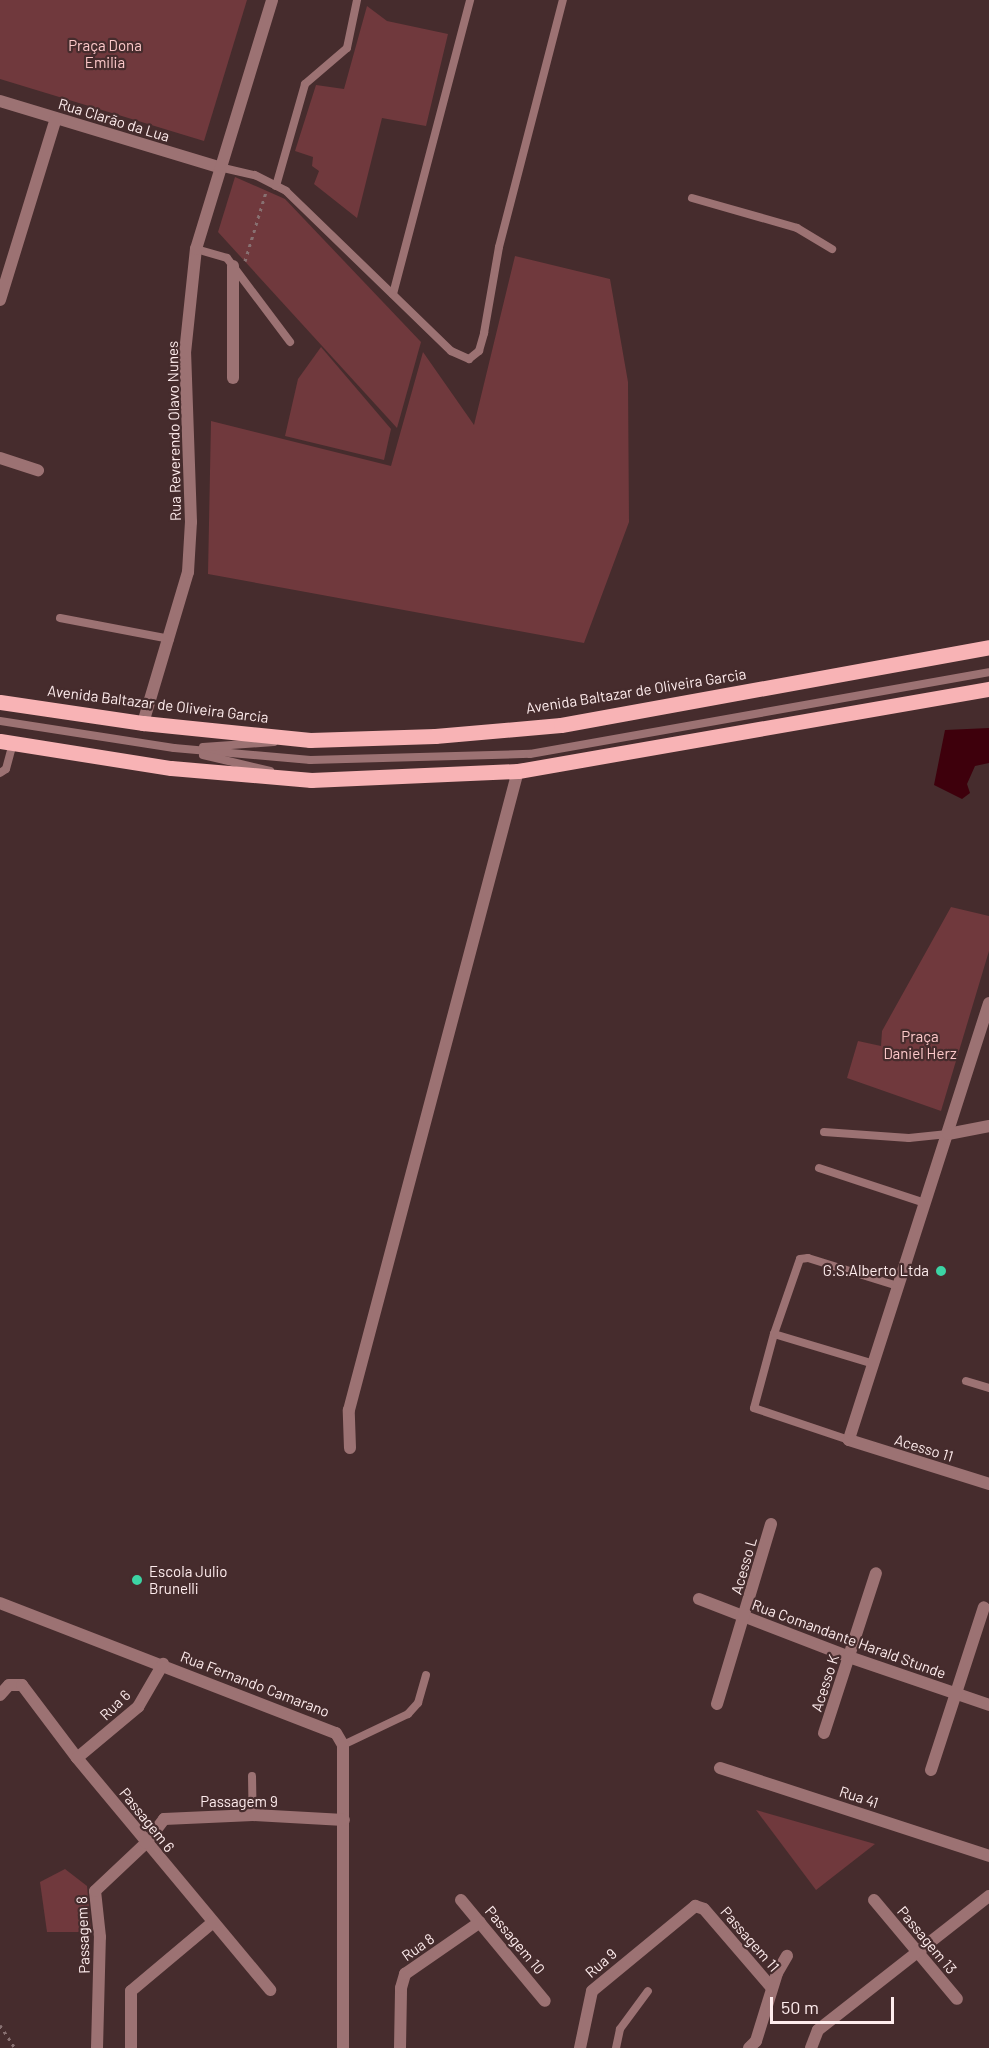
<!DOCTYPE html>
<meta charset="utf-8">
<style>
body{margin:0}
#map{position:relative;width:989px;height:2048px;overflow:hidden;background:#462c2d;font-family:Barlow,sans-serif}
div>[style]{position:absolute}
.green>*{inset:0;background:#70393d}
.water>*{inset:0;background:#3e000c}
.path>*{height:3px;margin-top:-1.5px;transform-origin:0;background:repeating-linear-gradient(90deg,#887172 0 3px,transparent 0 7.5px)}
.lane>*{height:8px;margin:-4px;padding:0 4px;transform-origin:4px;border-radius:4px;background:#9c7273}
.street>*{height:12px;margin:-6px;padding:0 6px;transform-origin:6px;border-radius:6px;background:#9c7273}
.primary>*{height:15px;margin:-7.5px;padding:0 7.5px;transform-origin:7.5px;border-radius:7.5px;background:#f8b3b5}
.dots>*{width:16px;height:16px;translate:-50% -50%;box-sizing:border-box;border:3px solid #462c2d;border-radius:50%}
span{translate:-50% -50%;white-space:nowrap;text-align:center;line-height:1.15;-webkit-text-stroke:4.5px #462c2d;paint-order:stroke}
.park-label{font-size:15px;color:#fdc9ca}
.street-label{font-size:15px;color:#feeced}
.poi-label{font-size:15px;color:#feeced}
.right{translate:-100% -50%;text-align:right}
.left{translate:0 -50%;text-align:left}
.scale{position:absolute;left:770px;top:1997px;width:124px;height:27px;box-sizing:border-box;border:3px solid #feeced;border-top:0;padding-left:8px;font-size:18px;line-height:21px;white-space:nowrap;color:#feeced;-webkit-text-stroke:4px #462c2d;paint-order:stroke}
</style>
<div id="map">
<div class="green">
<i style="clip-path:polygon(0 0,247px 0,204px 141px,0 79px)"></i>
<i style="clip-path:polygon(367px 6px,387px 21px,448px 34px,426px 126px,382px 118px,357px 218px,314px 184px,319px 171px,312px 166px,313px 157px,295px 151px,316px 85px,344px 89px)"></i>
<i style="clip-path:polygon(235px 177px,285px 199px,421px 342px,397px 428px,218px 232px)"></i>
<i style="clip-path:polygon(515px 256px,610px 279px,628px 382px,629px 522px,584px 643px,208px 574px,211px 421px,391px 466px,423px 352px,474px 425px)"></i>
<i style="clip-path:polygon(321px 347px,391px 429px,384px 460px,285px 436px,298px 379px)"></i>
<i style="clip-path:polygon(951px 907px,989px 916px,989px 951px,941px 1111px,847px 1078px,858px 1041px,881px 1046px,882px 1031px)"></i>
<i style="clip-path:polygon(756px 1810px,875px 1844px,816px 1890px)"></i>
<i style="clip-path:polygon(65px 1869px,87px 1886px,91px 1932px,47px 1932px,40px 1882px)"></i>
</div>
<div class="water">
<i style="clip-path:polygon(989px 728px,989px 763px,975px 766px,967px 784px,970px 793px,962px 799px,934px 785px,945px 730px)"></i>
</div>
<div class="path">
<i style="left:245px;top:261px;width:72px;rotate:-73.1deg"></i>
<i style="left:0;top:2025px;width:27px;rotate:57deg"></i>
</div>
<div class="lane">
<i style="left:219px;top:167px;width:37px;rotate:13deg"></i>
<i style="left:255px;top:175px;width:35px;rotate:27deg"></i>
<i style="left:286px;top:191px;width:230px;rotate:44.1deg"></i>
<i style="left:451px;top:351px;width:20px;rotate:24deg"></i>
<i style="left:469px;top:359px;width:13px;rotate:-39deg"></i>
<i style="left:479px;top:351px;width:19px;rotate:-74deg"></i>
<i style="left:484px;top:333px;width:87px;rotate:-80.1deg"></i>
<i style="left:499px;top:247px;width:255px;rotate:-75.5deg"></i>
<i style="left:276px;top:186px;width:106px;rotate:-74.1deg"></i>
<i style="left:305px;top:84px;width:55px;rotate:-40.6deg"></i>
<i style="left:347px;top:48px;width:49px;rotate:-78.2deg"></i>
<i style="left:692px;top:198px;width:109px;rotate:15.9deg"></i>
<i style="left:797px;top:228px;width:41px;rotate:31deg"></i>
<i style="left:196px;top:249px;width:32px;rotate:16deg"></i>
<i style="left:227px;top:258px;width:105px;rotate:53.1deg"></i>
<i style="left:393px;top:294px;width:304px;rotate:-75.3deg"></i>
<i style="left:60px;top:618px;width:112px;rotate:10.8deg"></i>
<i style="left:0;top:721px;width:176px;rotate:8.8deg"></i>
<i style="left:174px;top:748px;width:137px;rotate:5deg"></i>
<i style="left:310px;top:760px;width:220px;rotate:-1.6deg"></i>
<i style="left:530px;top:754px;width:466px;rotate:-10.1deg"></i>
<i style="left:203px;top:747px;width:71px;rotate:-4deg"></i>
<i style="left:203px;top:755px;width:69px;rotate:13.4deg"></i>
<i style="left:0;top:773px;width:7px;rotate:-34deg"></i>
<i style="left:6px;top:769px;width:27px;rotate:-75deg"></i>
<i style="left:824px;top:1132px;width:85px;rotate:4deg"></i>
<i style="left:909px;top:1138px;width:39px;rotate:-6deg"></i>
<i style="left:819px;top:1168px;width:112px;rotate:18.3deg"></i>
<i style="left:774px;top:1334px;width:104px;rotate:16.7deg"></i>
<i style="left:966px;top:1381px;width:24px;rotate:17deg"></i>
<i style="left:849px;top:1440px;width:100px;rotate:-161.4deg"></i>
<i style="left:754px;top:1408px;width:77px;rotate:-74.9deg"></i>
<i style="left:774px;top:1334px;width:79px;rotate:-70.9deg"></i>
<i style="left:800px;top:1259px;width:8px;rotate:-7deg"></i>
<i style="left:808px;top:1258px;width:94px;rotate:17.3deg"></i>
<i style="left:343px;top:1745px;width:72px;rotate:-25.5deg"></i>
<i style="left:408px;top:1714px;width:15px;rotate:-48deg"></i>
<i style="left:418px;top:1703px;width:29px;rotate:-74deg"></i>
<i style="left:252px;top:1776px;width:39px;rotate:89deg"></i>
<i style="left:616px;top:2048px;width:19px;rotate:-78deg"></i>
<i style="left:620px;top:2029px;width:47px;rotate:-53.6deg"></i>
</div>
<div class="street">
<i style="left:0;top:101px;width:229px;rotate:16.8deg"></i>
<i style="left:233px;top:266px;width:112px;rotate:90deg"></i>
<i style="left:0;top:300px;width:190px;rotate:-72.9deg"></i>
<i style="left:0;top:458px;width:40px;rotate:18deg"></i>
<i style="left:143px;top:723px;width:158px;rotate:-73.4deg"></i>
<i style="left:188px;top:572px;width:50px;rotate:-86.6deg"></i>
<i style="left:191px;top:522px;width:169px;rotate:-92deg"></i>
<i style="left:185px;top:353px;width:105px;rotate:-84deg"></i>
<i style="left:196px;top:249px;width:260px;rotate:-73deg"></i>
<i style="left:989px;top:1003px;width:459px;rotate:107.8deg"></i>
<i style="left:849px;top:1440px;width:147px;rotate:17.4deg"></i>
<i style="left:948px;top:1134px;width:42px;rotate:-11deg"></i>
<i style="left:350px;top:1448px;width:38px;rotate:-92deg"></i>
<i style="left:349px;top:1410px;width:661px;rotate:-75.19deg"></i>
<i style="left:699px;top:1599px;width:161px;rotate:21.1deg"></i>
<i style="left:849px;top:1657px;width:148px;rotate:18.9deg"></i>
<i style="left:0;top:1603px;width:360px;rotate:21.2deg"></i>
<i style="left:336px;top:1733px;width:14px;rotate:60deg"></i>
<i style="left:343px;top:1745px;width:303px;rotate:90deg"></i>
<i style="left:0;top:1695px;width:13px;rotate:-48deg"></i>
<i style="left:9px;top:1685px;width:13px"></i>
<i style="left:22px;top:1685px;width:91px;rotate:53deg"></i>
<i style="left:77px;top:1758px;width:302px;rotate:50.2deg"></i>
<i style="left:717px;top:1704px;width:188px;rotate:-73.3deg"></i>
<i style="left:824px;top:1733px;width:168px;rotate:-72deg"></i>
<i style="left:77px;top:1758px;width:80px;rotate:-39.9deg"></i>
<i style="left:138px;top:1707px;width:50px;rotate:-59.8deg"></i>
<i style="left:720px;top:1768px;width:283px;rotate:18.1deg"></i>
<i style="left:931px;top:1770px;width:171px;rotate:-72deg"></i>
<i style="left:461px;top:1900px;width:131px;rotate:50.3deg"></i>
<i style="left:874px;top:1900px;width:129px;rotate:50deg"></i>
<i style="left:97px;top:2048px;width:111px;rotate:-88.5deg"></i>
<i style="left:100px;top:1937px;width:46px;rotate:-96.2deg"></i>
<i style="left:95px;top:1891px;width:70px;rotate:-43.3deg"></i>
<i style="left:146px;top:1843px;width:30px;rotate:-53deg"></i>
<i style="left:164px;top:1819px;width:89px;rotate:-2.6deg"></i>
<i style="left:253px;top:1815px;width:91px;rotate:3.1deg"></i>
<i style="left:131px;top:2048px;width:57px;rotate:-90deg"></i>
<i style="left:131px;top:1991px;width:106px;rotate:-40deg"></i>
<i style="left:400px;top:2048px;width:60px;rotate:-89deg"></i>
<i style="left:401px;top:1988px;width:15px;rotate:-74deg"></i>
<i style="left:405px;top:1974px;width:91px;rotate:-34.7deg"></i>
<i style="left:580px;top:2048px;width:58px;rotate:-78.1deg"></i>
<i style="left:592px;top:1991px;width:134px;rotate:-39.5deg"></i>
<i style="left:695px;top:1906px;width:9px;rotate:18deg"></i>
<i style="left:704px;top:1909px;width:104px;rotate:49.3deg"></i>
<i style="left:749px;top:2048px;width:10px;rotate:-45deg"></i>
<i style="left:756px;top:2041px;width:71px;rotate:-72.8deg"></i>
<i style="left:777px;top:1973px;width:20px;rotate:-60deg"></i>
<i style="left:811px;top:2048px;width:19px;rotate:-69deg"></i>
<i style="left:818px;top:2030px;width:217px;rotate:-38.1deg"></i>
</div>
<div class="primary">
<i style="left:0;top:702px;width:145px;rotate:8.4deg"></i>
<i style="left:143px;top:723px;width:168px;rotate:5.8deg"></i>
<i style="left:310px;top:740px;width:125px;rotate:-1.8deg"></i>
<i style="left:435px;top:736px;width:126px;rotate:-5deg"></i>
<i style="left:561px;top:725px;width:435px;rotate:-10.3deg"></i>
<i style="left:0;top:741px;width:173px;rotate:9deg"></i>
<i style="left:171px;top:768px;width:141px;rotate:4.9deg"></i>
<i style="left:311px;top:780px;width:207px;rotate:-2.5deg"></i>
<i style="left:518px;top:771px;width:478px;rotate:-9.9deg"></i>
</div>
<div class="dots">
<i style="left:941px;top:1271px;background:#3cd4a4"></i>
<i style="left:137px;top:1580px;background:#3cd4a4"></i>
</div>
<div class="park-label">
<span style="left:105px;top:54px">Praça Dona<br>Emilia</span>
<span style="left:920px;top:1045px">Praça<br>Daniel Herz</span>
</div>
<div class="street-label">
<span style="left:114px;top:120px;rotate:17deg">Rua Clarão da Lua</span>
<span style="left:174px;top:431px;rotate:-91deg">Rua Reverendo Olavo Nunes</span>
<span style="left:636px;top:691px;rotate:-9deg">Avenida Baltazar de Oliveira Garcia</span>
<span style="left:158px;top:704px;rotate:7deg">Avenida Baltazar de Oliveira Garcia</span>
<span style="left:924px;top:1448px;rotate:17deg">Acesso 11</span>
<span style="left:744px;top:1566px;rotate:-74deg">Acesso L</span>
<span style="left:849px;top:1639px;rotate:20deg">Rua Comandante Harald Stunde</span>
<span style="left:825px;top:1683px;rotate:-72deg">Acesso K</span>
<span style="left:255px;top:1684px;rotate:21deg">Rua Fernando Camarano</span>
<span style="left:115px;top:1705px;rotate:-44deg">Rua 6</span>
<span style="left:859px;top:1797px;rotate:18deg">Rua 41</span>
<span style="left:239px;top:1802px">Passagem 9</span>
<span style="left:147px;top:1820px;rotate:51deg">Passagem 6</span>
<span style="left:83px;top:1935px;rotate:-92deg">Passagem 8</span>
<span style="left:750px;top:1939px;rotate:49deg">Passagem 11</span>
<span style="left:515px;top:1940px;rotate:50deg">Passagem 10</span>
<span style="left:927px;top:1940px;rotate:50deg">Passagem 13</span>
<span style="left:418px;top:1947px;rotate:-35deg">Rua 8</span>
<span style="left:601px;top:1963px;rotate:-41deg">Rua 9</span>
</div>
<div class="poi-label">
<span class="right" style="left:929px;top:1271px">G.S.Alberto Ltda</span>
<span class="left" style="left:149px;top:1580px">Escola Julio<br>Brunelli</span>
</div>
<div class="scale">50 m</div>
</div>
